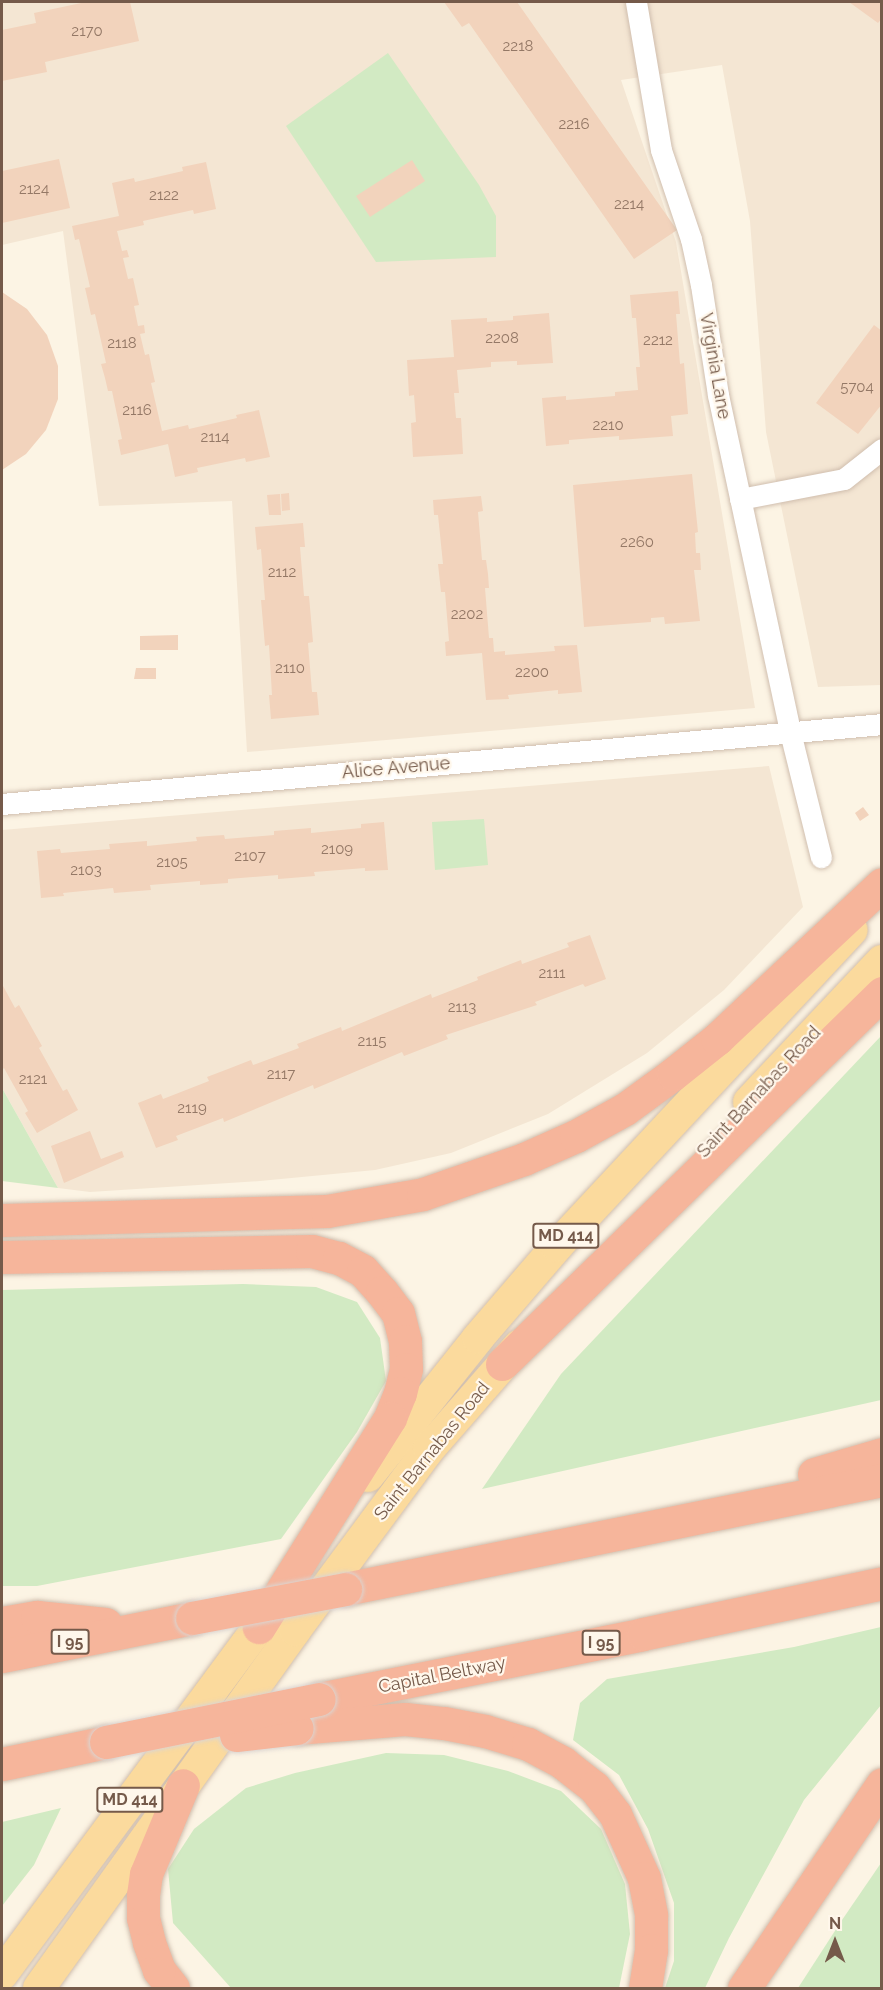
<!DOCTYPE html>
<style>
body{margin:0}
#map{position:relative;width:883px;height:1990px;overflow:hidden;background:#fcf4e4;font-family:Raleway,sans-serif}
div>[style]{position:absolute}
.residential>*{inset:0;background:#f4e6d3}
.green>*{inset:0;background:#d2eac3}
.building>*{inset:0;background:#f2d3bc}
.roads{filter:drop-shadow(0 0 2px #d0beae) drop-shadow(0 0 2px #d0beae)}
.minor>*{height:21px;margin:-10.5px;padding:0 10.5px;transform-origin:10.5px;border-radius:10.5px;background:#fff}
.primary>*{height:32px;margin:-16px;padding:0 16px;transform-origin:16px;border-radius:16px;background:#fbda9d}
.motorway>*{height:33px;margin:-16.5px;padding:0 16.5px;transform-origin:16.5px;border-radius:16.5px;background:#f6b59b}
.bridges{filter:drop-shadow(0 0 2px #dbd4d0) drop-shadow(0 0 2px #dbd4d0)}
.motorway-bridge>*{height:33px;margin:-16.5px;padding:0 16.5px;transform-origin:16.5px;border-radius:16.5px;background:#f6b59b}
span{translate:-50% -50%;white-space:nowrap;text-align:center;line-height:1.15;-webkit-text-stroke:4.5px #fff7eb;paint-order:stroke}
.number-label{font-size:15px;color:#947866}
.number-label span{-webkit-text-stroke-width:0}
.shield-label span{padding:2px 4px;background:#fff7eb;border:2px solid;border-radius:4px;-webkit-text-stroke-width:0}
.shield-label{font-size:16px;color:#755a4a;font-weight:700}
.street-label{font-size:18px;color:#755a4a}
.frame{position:absolute;inset:0;border:3px solid #755a4a;pointer-events:none}
.north{position:absolute;left:805px;top:1912px;width:60px;height:60px;-webkit-text-stroke:4px #fff7eb;paint-order:stroke;rotate:0deg;font-size:16px;font-weight:700;line-height:24px;text-align:center;color:#755a4a}
.north::after{content:'';display:block;margin:auto;width:21px;height:27px;background:#755a4a;clip-path:polygon(50% 0,100% 100%,50% 72%,0 100%)}
</style>
<div id="map">
<div class="residential">
<i style="clip-path:polygon(2px 2px,881px 2px,881px 685px,818px 687px,766px 432px,750px 221px,722px 65px,621px 80px,676px 242px,755px 708px,247px 752px,232px 501px,99px 506px,63px 231px,2px 245px)"></i>
<i style="clip-path:polygon(769px 766px,803px 907px,724px 990px,647px 1053px,548px 1114px,451px 1153px,375px 1170px,260px 1181px,90px 1192px,58px 1188px,2px 1088px,2px 830px)"></i>
</div>
<div class="green">
<i style="clip-path:polygon(388px 53px,479px 185px,496px 216px,496px 257px,376px 262px,286px 126px)"></i>
<i style="clip-path:polygon(484px 819px,488px 865px,435px 870px,432px 822px)"></i>
<i style="clip-path:polygon(881px 1036px,881px 1400px,482px 1489px,561px 1374px)"></i>
<i style="clip-path:polygon(2px 1088px,58px 1188px,2px 1181px)"></i>
<i style="clip-path:polygon(243px 1284px,316px 1287px,357px 1302px,380px 1338px,386px 1381px,357px 1432px,281px 1539px,37px 1586px,2px 1586px,2px 1290px)"></i>
<i style="clip-path:polygon(881px 1627px,881px 1705px,804px 1800px,729px 1938px,705px 1988px,665px 1988px,674px 1961px,674px 1903px,648px 1829px,619px 1775px,573px 1740px,580px 1703px,607px 1679px,794px 1647px)"></i>
<i style="clip-path:polygon(386px 1753px,444px 1755px,508px 1771px,561px 1791px,601px 1829px,625px 1884px,630px 1934px,619px 1988px,231px 1988px,173px 1923px,168px 1869px,194px 1829px,246px 1788px,295px 1773px)"></i>
<i style="clip-path:polygon(61px 1808px,34px 1865px,2px 1906px,2px 1822px)"></i>
<i style="clip-path:polygon(881px 1863px,881px 1988px,798px 1988px,842px 1920px)"></i>
</div>
<div class="building">
<i style="clip-path:polygon(86px 2px,130px 2px,139px 41px,45px 62px,47px 72px,2px 81px,2px 30px,36px 23px,34px 13px)"></i>
<i style="clip-path:polygon(444px 2px,517px 2px,677px 230px,634px 259px,469px 23px,462px 27px)"></i>
<i style="clip-path:polygon(849px 2px,882px 2px,882px 18px,878px 23px)"></i>
<i style="clip-path:polygon(59px 159px,70px 208px,2px 223px,2px 171px)"></i>
<i style="clip-path:polygon(412px 160px,425px 181px,370px 217px,356px 196px)"></i>
<i style="clip-path:polygon(206px 162px,216px 209px,194px 214px,193px 210px,143px 221px,144px 225px,117px 231px,122px 251px,127px 250px,129px 257px,123px 258px,128px 279px,133px 278px,139px 305px,134px 306px,138px 326px,144px 325px,145px 333px,140px 334px,145px 355px,149px 354px,152px 369px,155px 382px,151px 383px,162px 431px,188px 425px,189px 429px,237px 418px,236px 415px,259px 410px,270px 457px,246px 462px,245px 458px,197px 468px,198px 472px,175px 477px,168px 444px,121px 455px,118px 440px,122px 439px,112px 391px,108px 391px,105px 378px,101px 364px,106px 363px,95px 314px,91px 315px,88px 301px,85px 288px,90px 287px,79px 239px,75px 240px,72px 226px,119px 216px,112px 183px,134px 178px,135px 182px,183px 171px,182px 167px)"></i>
<i style="clip-path:polygon(678px 291px,680px 314px,676px 314px,680px 364px,684px 363px,688px 414px,671px 416px,673px 436px,619px 440px,619px 436px,569px 440px,569px 444px,546px 446px,542px 398px,566px 396px,566px 400px,615px 396px,615px 392px,638px 390px,636px 367px,640px 367px,636px 318px,632px 318px,630px 295px)"></i>
<i style="clip-path:polygon(2px 292px,27px 309px,47px 335px,58px 366px,58px 399px,46px 430px,26px 454px,2px 470px)"></i>
<i style="clip-path:polygon(549px 313px,553px 363px,517px 365px,517px 361px,491px 362px,491px 367px,457px 370px,459px 393px,454px 393px,456px 418px,461px 418px,463px 454px,413px 457px,411px 423px,416px 422px,414px 395px,409px 396px,407px 360px,454px 357px,451px 320px,487px 318px,487px 322px,513px 320px,513px 316px)"></i>
<i style="clip-path:polygon(874px 325px,882px 331px,882px 404px,858px 434px,816px 403px)"></i>
<i style="clip-path:polygon(692px 474px,698px 532px,695px 533px,696px 553px,700px 553px,701px 570px,694px 570px,700px 621px,665px 624px,664px 617px,651px 618px,651px 622px,584px 627px,573px 485px)"></i>
<i style="clip-path:polygon(289px 493px,290px 510px,282px 511px,281px 494px)"></i>
<i style="clip-path:polygon(280px 494px,281px 515px,269px 515px,267px 495px)"></i>
<i style="clip-path:polygon(481px 496px,483px 511px,478px 512px,482px 560px,486px 560px,488px 574px,489px 588px,485px 588px,489px 638px,493px 638px,494px 652px,505px 651px,505px 655px,555px 651px,554px 646px,577px 645px,582px 692px,558px 694px,558px 690px,508px 695px,509px 699px,486px 700px,482px 653px,446px 656px,445px 642px,449px 641px,445px 592px,441px 592px,438px 564px,443px 564px,438px 515px,434px 515px,433px 500px)"></i>
<i style="clip-path:polygon(303px 523px,305px 547px,300px 547px,304px 596px,309px 596px,313px 642px,308px 643px,312px 692px,317px 692px,319px 715px,271px 719px,269px 695px,272px 695px,269px 645px,265px 646px,261px 600px,265px 600px,261px 549px,257px 550px,255px 527px)"></i>
<i style="clip-path:polygon(178px 635px,178px 650px,140px 650px,140px 636px)"></i>
<i style="clip-path:polygon(136px 668px,156px 668px,156px 679px,134px 679px)"></i>
<i style="clip-path:polygon(863px 807px,869px 815px,860px 821px,855px 813px)"></i>
<i style="clip-path:polygon(384px 822px,388px 870px,365px 871px,365px 868px,314px 872px,315px 876px,291px 878px,278px 879px,278px 875px,228px 879px,228px 883px,200px 885px,200px 881px,150px 885px,151px 890px,114px 893px,113px 888px,63px 893px,64px 896px,41px 898px,37px 851px,60px 849px,61px 853px,110px 849px,109px 844px,147px 841px,147px 846px,197px 841px,196px 837px,209px 836px,224px 835px,225px 839px,274px 835px,274px 831px,311px 828px,311px 833px,361px 828px,361px 824px)"></i>
<i style="clip-path:polygon(590px 935px,606px 979px,585px 987px,583px 984px,535px 1002px,537px 1005px,446px 1035px,448px 1039px,404px 1056px,402px 1052px,314px 1089px,313px 1085px,224px 1122px,223px 1118px,176px 1136px,178px 1140px,156px 1148px,138px 1103px,161px 1094px,163px 1099px,209px 1081px,207px 1077px,228px 1069px,251px 1060px,253px 1065px,299px 1048px,297px 1044px,341px 1027px,342px 1031px,431px 994px,432px 998px,478px 980px,477px 977px,521px 960px,522px 964px,569px 947px,567px 943px)"></i>
<i style="clip-path:polygon(2px 984px,15px 1008px,19px 1005px,42px 1046px,39px 1048px,63px 1091px,67px 1089px,78px 1110px,37px 1133px,25px 1113px,28px 1111px,4px 1068px,2px 1070px)"></i>
<i style="clip-path:polygon(90px 1131px,101px 1159px,122px 1151px,124px 1157px,64px 1183px,51px 1146px)"></i>
</div>
<div class="roads">
<div class="minor">
<i style="left:636px;top:2px;width:150px;rotate:80.4deg"></i>
<i style="left:661px;top:150px;width:94px;rotate:71.4deg"></i>
<i style="left:691px;top:239px;width:47px;rotate:77.7deg"></i>
<i style="left:701px;top:285px;width:111px;rotate:81.2deg"></i>
<i style="left:718px;top:395px;width:345px;rotate:77.9deg"></i>
<i style="left:790px;top:732px;width:129px;rotate:76.1deg"></i>
<i style="left:740px;top:499px;width:106px;rotate:-10.9deg"></i>
<i style="left:844px;top:479px;width:48px;rotate:-38.3deg"></i>
<i style="left:2px;top:804px;width:884px;rotate:-5.19deg"></i>
</div>
<div class="primary">
<i style="left:749px;top:1102px;width:194px;rotate:-46.7deg"></i>
<i style="left:368px;top:1476px;width:176px;rotate:-51.4deg"></i>
<i style="left:478px;top:1338px;width:121px;rotate:-49.3deg"></i>
<i style="left:557px;top:1246px;width:432px;rotate:-47deg"></i>
<i style="left:2px;top:1974px;width:432px;rotate:-53.5deg"></i>
<i style="left:39px;top:1988px;width:440px;rotate:-54.4deg"></i>
<i style="left:295px;top:1630px;width:225px;rotate:-53.5deg"></i>
<i style="left:429px;top:1449px;width:137px;rotate:-48.9deg"></i>
</div>
<div class="motorway">
<i style="left:2px;top:1220px;width:325px;rotate:-1.6deg"></i>
<i style="left:327px;top:1211px;width:97px;rotate:-10deg"></i>
<i style="left:423px;top:1194px;width:107px;rotate:-19.1deg"></i>
<i style="left:524px;top:1159px;width:57px;rotate:-23.9deg"></i>
<i style="left:576px;top:1136px;width:56px;rotate:-28.9deg"></i>
<i style="left:625px;top:1109px;width:59px;rotate:-36.1deg"></i>
<i style="left:673px;top:1074px;width:56px;rotate:-38.5deg"></i>
<i style="left:717px;top:1039px;width:226px;rotate:-43.2deg"></i>
<i style="left:2px;top:1257px;width:310px;rotate:-1.1deg"></i>
<i style="left:312px;top:1251px;width:28px;rotate:15deg"></i>
<i style="left:339px;top:1258px;width:27px;rotate:28deg"></i>
<i style="left:363px;top:1271px;width:28px;rotate:48deg"></i>
<i style="left:382px;top:1292px;width:26px;rotate:53deg"></i>
<i style="left:398px;top:1313px;width:29px;rotate:76deg"></i>
<i style="left:405px;top:1341px;width:28px;rotate:88deg"></i>
<i style="left:406px;top:1369px;width:25px;rotate:104deg"></i>
<i style="left:400px;top:1393px;width:27px;rotate:112deg"></i>
<i style="left:390px;top:1418px;width:247px;rotate:122.1deg"></i>
<i style="left:502px;top:1364px;width:531px;rotate:-44.31deg"></i>
<i style="left:814px;top:1474px;width:71px;rotate:-16.4deg"></i>
<i style="left:345px;top:1589px;width:548px;rotate:-11.47deg"></i>
<i style="left:2px;top:1623px;width:36px;rotate:-10deg"></i>
<i style="left:37px;top:1617px;width:69px;rotate:5.8deg"></i>
<i style="left:2px;top:1656px;width:194px;rotate:-11.3deg"></i>
<i style="left:319px;top:1699px;width:330px;rotate:-11.3deg"></i>
<i style="left:643px;top:1634px;width:244px;rotate:-12deg"></i>
<i style="left:297px;top:1728px;width:108px;rotate:-4.8deg"></i>
<i style="left:405px;top:1719px;width:39px;rotate:6deg"></i>
<i style="left:444px;top:1723px;width:42px;rotate:11deg"></i>
<i style="left:485px;top:1731px;width:45px;rotate:16.8deg"></i>
<i style="left:528px;top:1744px;width:40px;rotate:28deg"></i>
<i style="left:563px;top:1763px;width:39px;rotate:38deg"></i>
<i style="left:594px;top:1787px;width:34px;rotate:52deg"></i>
<i style="left:615px;top:1814px;width:70px;rotate:65.6deg"></i>
<i style="left:644px;top:1878px;width:38px;rotate:79deg"></i>
<i style="left:651px;top:1915px;width:35px;rotate:90deg"></i>
<i style="left:651px;top:1950px;width:38px;rotate:99deg"></i>
<i style="left:2px;top:1764px;width:106px;rotate:-11.9deg"></i>
<i style="left:173px;top:1988px;width:23px;rotate:-128deg"></i>
<i style="left:159px;top:1970px;width:30px;rotate:-110deg"></i>
<i style="left:149px;top:1942px;width:25px;rotate:-104deg"></i>
<i style="left:143px;top:1918px;width:23px;rotate:-90deg"></i>
<i style="left:143px;top:1895px;width:21px;rotate:-82deg"></i>
<i style="left:146px;top:1874px;width:96px;rotate:-67.4deg"></i>
<i style="left:744px;top:1988px;width:246px;rotate:-55.9deg"></i>
</div>
</div>
<div class="bridges">
<div class="motorway-bridge">
<i style="left:192px;top:1618px;width:156px;rotate:-10.7deg"></i>
<i style="left:236px;top:1735px;width:61px;rotate:-6.5deg"></i>
<i style="left:106px;top:1742px;width:217px;rotate:-11.4deg"></i>
</div>
</div>
<div class="number-label">
<span style="left:87px;top:32px">2170</span>
<span style="left:518px;top:47px">2218</span>
<span style="left:574px;top:125px">2216</span>
<span style="left:34px;top:190px">2124</span>
<span style="left:164px;top:196px">2122</span>
<span style="left:629px;top:205px">2214</span>
<span style="left:502px;top:339px">2208</span>
<span style="left:658px;top:341px">2212</span>
<span style="left:122px;top:344px">2118</span>
<span style="left:857px;top:388px">5704</span>
<span style="left:137px;top:411px">2116</span>
<span style="left:608px;top:426px">2210</span>
<span style="left:215px;top:438px">2114</span>
<span style="left:637px;top:543px">2260</span>
<span style="left:282px;top:573px">2112</span>
<span style="left:467px;top:615px">2202</span>
<span style="left:290px;top:669px">2110</span>
<span style="left:532px;top:673px">2200</span>
<span style="left:337px;top:850px">2109</span>
<span style="left:250px;top:857px">2107</span>
<span style="left:172px;top:863px">2105</span>
<span style="left:86px;top:871px">2103</span>
<span style="left:552px;top:974px">2111</span>
<span style="left:462px;top:1008px">2113</span>
<span style="left:372px;top:1042px">2115</span>
<span style="left:281px;top:1075px">2117</span>
<span style="left:33px;top:1080px">2121</span>
<span style="left:192px;top:1109px">2119</span>
</div>
<div class="shield-label">
<span style="left:566px;top:1236px">MD 414</span>
<span style="left:70px;top:1642px">I 95</span>
<span style="left:601px;top:1643px">I 95</span>
<span style="left:130px;top:1800px">MD 414</span>
</div>
<div class="street-label">
<span style="left:715px;top:366px;rotate:80deg">Virginia Lane</span>
<span style="left:396px;top:768px;rotate:-5deg">Alice Avenue</span>
<span style="left:759px;top:1092px;rotate:-47deg">Saint Barnabas Road</span>
<span style="left:432px;top:1451px;rotate:-51deg">Saint Barnabas Road</span>
<span style="left:442px;top:1675px;rotate:-11deg">Capital Beltway</span>
</div>
<div class="frame"></div>
<div class="north">N</div>
</div>
